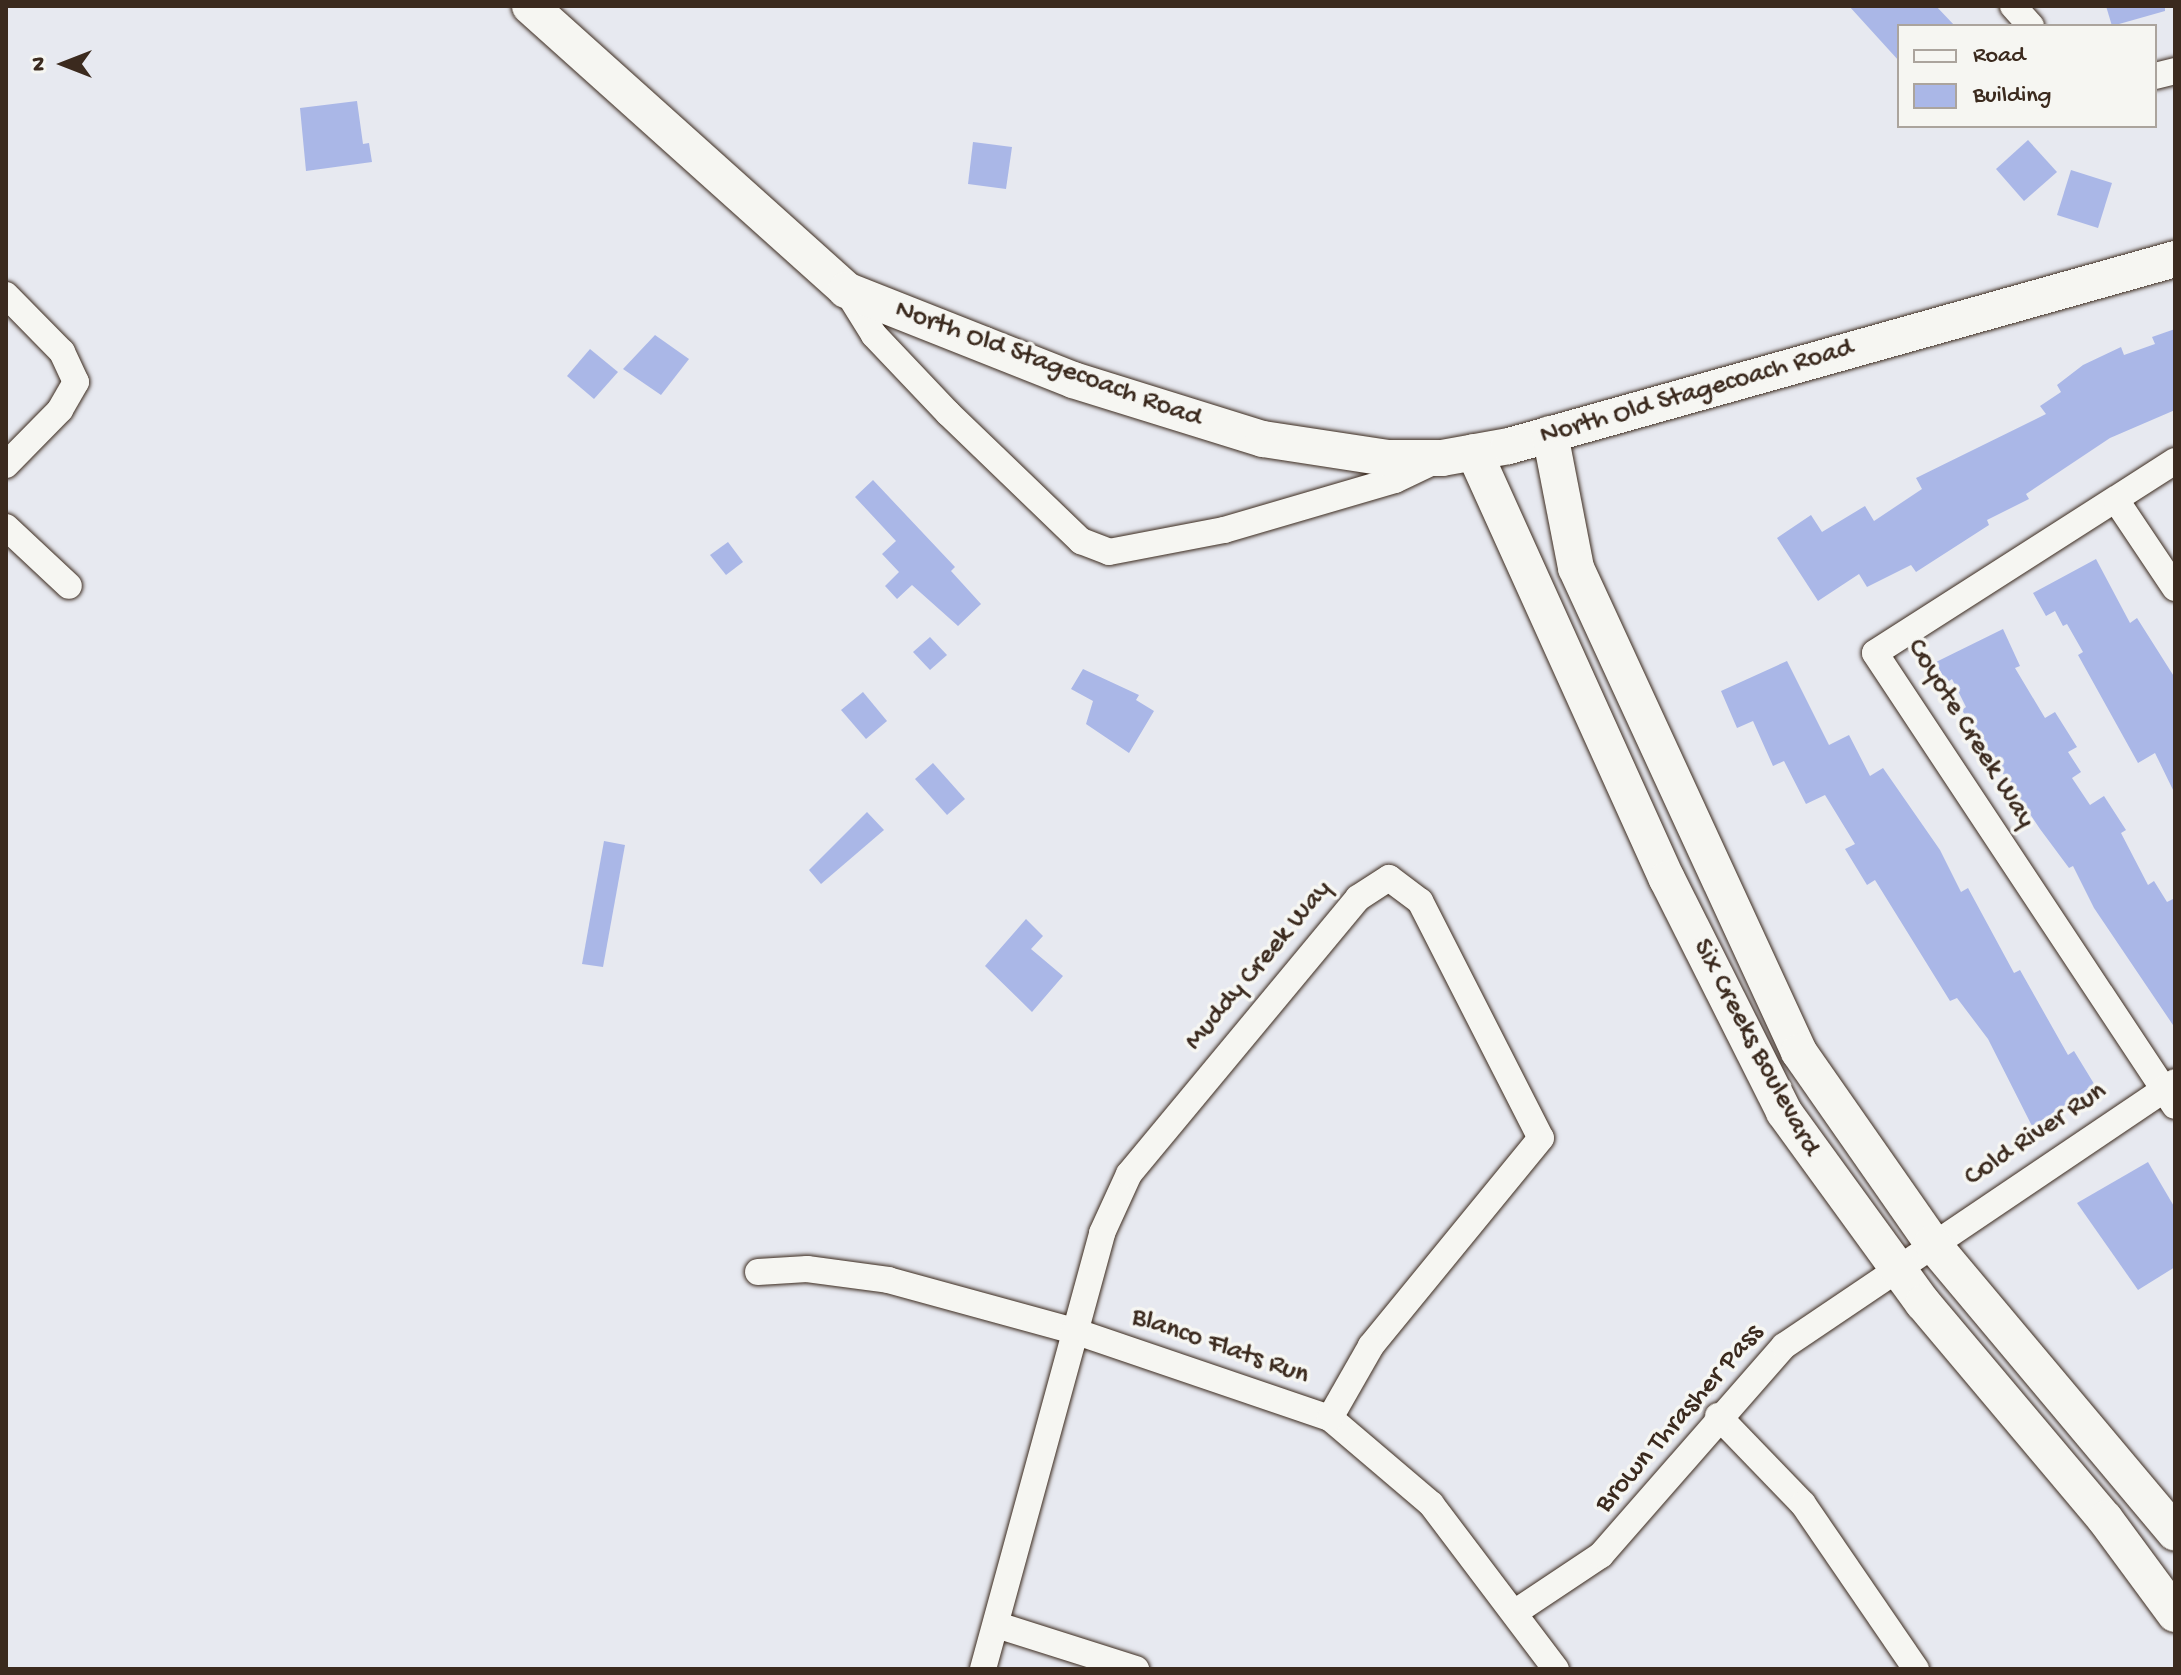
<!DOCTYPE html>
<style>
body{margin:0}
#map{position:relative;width:2181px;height:1675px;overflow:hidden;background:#e7e9f0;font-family:"Gochi Hand",sans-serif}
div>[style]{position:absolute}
.building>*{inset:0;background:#aab7e7}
.roads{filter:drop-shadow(0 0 2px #3b2a1e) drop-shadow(0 0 2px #3b2a1e)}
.street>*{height:26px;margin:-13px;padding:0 13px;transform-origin:13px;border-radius:13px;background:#f6f6f2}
.secondary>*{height:36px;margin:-18px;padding:0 18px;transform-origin:18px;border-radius:18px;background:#f6f6f2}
span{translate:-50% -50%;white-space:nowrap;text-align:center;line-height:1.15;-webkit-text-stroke:7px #f6f6f2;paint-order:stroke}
.street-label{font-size:28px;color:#3b2a1e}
.frame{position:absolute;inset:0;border:8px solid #3b2a1e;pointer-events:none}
.legend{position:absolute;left:1897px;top:24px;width:260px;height:104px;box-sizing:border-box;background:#f6f6f2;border:2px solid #aba49d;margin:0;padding:10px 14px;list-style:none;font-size:24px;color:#3b2a1e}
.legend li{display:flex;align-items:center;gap:16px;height:40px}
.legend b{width:40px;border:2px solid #aba49d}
.north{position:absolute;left:24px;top:24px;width:80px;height:80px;-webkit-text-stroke:6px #f6f6f2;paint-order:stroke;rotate:270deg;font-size:22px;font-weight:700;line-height:32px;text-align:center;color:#3b2a1e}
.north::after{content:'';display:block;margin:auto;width:28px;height:36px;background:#3b2a1e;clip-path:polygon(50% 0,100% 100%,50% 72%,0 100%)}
</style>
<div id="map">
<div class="building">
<i style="clip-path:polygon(1849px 6px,1936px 6px,1955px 26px,1899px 26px,1899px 61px)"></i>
<i style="clip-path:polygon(2106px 6px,2165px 6px,2165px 11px,2112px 26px)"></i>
<i style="clip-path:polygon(357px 101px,363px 144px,369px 143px,372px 162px,306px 171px,300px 108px)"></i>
<i style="clip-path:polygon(2028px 140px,2057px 172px,2024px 201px,1996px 169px)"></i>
<i style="clip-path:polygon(973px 142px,1012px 147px,1006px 189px,968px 184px)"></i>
<i style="clip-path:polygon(2071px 170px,2112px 183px,2098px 228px,2057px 215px)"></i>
<i style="clip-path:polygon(2175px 329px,2175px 410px,2110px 438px,2026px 494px,2029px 499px,1987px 520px,1989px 525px,1916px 572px,1911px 565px,1867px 587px,1859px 574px,1818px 601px,1777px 538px,1811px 515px,1822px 532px,1865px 506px,1874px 521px,1922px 489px,1916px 478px,2046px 414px,2040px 406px,2061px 392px,2057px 385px,2083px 365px,2121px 347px,2124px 355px,2155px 344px,2152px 337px)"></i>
<i style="clip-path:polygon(655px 335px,689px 359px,661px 395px,623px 369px)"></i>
<i style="clip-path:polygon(590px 349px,618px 372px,594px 399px,567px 376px)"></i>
<i style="clip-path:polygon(873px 480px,955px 567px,951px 571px,981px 604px,958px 626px,912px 585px,897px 599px,885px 586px,899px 572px,882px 554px,896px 541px,855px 497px)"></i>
<i style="clip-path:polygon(728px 542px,743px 562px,726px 575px,710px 555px)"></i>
<i style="clip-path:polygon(2096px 559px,2130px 623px,2137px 618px,2175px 678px,2175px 794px,2155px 753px,2138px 763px,2078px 655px,2083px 652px,2067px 624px,2063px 626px,2055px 611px,2046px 616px,2033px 593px)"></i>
<i style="clip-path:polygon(2003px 629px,2020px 666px,2015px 668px,2045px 718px,2055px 712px,2077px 747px,2068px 752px,2081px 772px,2072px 778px,2090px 805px,2104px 796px,2126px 830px,2121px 833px,2148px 885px,2154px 881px,2167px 902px,2175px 898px,2175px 1028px,2094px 908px,2073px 866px,2069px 868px,2040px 829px,1984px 745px,1962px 710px,1966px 707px,1952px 679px,1946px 683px,1936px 662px)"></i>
<i style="clip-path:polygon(930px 637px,947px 655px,930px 670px,913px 652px)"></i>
<i style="clip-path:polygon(1787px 661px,1829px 745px,1849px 735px,1870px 776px,1883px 768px,1940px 850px,1961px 892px,1968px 888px,2014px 973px,2020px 970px,2068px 1055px,2074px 1051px,2096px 1087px,2032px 1126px,1988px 1039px,1957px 998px,1950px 1001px,1875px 880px,1867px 885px,1845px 849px,1855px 844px,1825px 795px,1806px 804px,1784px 761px,1773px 766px,1753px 721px,1737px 728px,1721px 691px)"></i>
<i style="clip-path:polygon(1083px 669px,1139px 695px,1136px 700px,1154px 711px,1129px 753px,1086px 724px,1093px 701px,1071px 689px)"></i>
<i style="clip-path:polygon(863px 692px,887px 721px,866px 739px,841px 710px)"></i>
<i style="clip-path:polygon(933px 763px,965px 799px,947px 815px,915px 779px)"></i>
<i style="clip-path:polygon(867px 812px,884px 830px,821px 884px,809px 870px)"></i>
<i style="clip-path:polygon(604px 841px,625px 845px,603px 967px,582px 964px)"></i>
<i style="clip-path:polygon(1026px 919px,1043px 936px,1031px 949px,1063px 976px,1032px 1012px,985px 966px)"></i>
<i style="clip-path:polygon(2148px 1162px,2175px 1208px,2175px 1267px,2138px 1290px,2077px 1203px)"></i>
</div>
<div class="roads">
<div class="street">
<i style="left:2013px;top:6px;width:27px;rotate:48deg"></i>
<i style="left:2155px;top:76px;width:21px;rotate:-14deg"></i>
<i style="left:846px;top:290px;width:53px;rotate:58.1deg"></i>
<i style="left:874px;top:335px;width:108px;rotate:46.5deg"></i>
<i style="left:948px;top:413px;width:185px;rotate:43.9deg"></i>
<i style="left:1081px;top:541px;width:30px;rotate:21deg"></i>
<i style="left:1109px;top:552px;width:117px;rotate:-10.8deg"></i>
<i style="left:1224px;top:530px;width:178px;rotate:-16.3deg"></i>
<i style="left:1395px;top:480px;width:47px;rotate:-25.5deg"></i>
<i style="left:6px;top:295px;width:80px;rotate:45.5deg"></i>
<i style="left:62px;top:352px;width:33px;rotate:65deg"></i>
<i style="left:76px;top:382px;width:32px;rotate:120deg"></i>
<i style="left:60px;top:410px;width:77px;rotate:134.5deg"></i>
<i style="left:2175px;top:461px;width:356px;rotate:147.4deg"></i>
<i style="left:1875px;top:653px;width:543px;rotate:56.49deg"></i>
<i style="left:2116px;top:500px;width:106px;rotate:56.2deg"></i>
<i style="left:6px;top:527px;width:86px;rotate:43.1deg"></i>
<i style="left:758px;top:1272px;width:49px;rotate:-3.5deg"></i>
<i style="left:807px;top:1269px;width:82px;rotate:7.7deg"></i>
<i style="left:888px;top:1280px;width:193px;rotate:15.3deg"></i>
<i style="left:1074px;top:1331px;width:270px;rotate:18.8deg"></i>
<i style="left:1330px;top:1418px;width:133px;rotate:40.4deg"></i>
<i style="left:1431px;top:1504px;width:207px;rotate:52.9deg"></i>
<i style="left:1718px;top:1416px;width:122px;rotate:46deg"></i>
<i style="left:1803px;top:1504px;width:200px;rotate:55.6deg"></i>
<i style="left:1517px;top:1611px;width:101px;rotate:-33.7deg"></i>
<i style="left:1601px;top:1555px;width:278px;rotate:-48.8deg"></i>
<i style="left:1784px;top:1346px;width:472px;rotate:-34deg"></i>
<i style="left:997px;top:1625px;width:146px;rotate:17.6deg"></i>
<i style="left:983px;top:1669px;width:452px;rotate:-74.7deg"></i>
<i style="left:1102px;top:1233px;width:65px;rotate:-65.4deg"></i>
<i style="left:1129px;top:1174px;width:359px;rotate:-50.3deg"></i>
<i style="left:1358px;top:898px;width:37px;rotate:-33deg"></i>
<i style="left:1389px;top:878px;width:39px;rotate:37deg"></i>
<i style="left:1420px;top:901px;width:266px;rotate:63deg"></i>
<i style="left:1541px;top:1138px;width:269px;rotate:129.3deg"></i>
<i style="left:1371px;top:1346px;width:83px;rotate:119.7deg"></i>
</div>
<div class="secondary">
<i style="left:530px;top:6px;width:425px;rotate:41.9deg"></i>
<i style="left:846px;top:290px;width:244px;rotate:21.6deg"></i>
<i style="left:1073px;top:380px;width:199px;rotate:17.3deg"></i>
<i style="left:1263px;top:439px;width:125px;rotate:8.7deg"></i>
<i style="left:1387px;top:458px;width:55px"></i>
<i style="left:1442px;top:458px;width:68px;rotate:-10.2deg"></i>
<i style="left:1509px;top:446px;width:692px;rotate:-15.68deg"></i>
<i style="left:1550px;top:434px;width:136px;rotate:79deg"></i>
<i style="left:1576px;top:568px;width:533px;rotate:65.26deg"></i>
<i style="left:1799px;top:1052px;width:233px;rotate:55.1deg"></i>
<i style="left:1932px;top:1243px;width:378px;rotate:50deg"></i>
<i style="left:1474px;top:452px;width:469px;rotate:65.7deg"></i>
<i style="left:1667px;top:879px;width:261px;rotate:63.3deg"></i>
<i style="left:1784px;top:1112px;width:236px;rotate:54deg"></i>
<i style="left:1923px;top:1303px;width:282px;rotate:49.9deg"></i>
<i style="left:2105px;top:1519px;width:118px;rotate:53.6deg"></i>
</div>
</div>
<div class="street-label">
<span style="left:1048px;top:365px;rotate:20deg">North Old Stagecoach Road</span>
<span style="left:1697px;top:393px;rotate:-16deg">North Old Stagecoach Road</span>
<span style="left:1970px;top:734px;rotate:58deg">Coyote Creek Way</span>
<span style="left:1259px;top:966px;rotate:-50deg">Muddy Creek Way</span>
<span style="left:1755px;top:1048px;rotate:62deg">Six Creeks Boulevard</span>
<span style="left:2036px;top:1135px;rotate:-34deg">Cold River Run</span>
<span style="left:1220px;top:1347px;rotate:19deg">Blanco Flats Run</span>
<span style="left:1680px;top:1419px;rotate:-49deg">Brown Thrasher Pass</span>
</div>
<div class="frame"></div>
<ul class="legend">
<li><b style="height:10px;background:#f6f6f2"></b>Road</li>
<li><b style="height:22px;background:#aab7e7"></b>Building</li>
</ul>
<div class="north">N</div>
</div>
